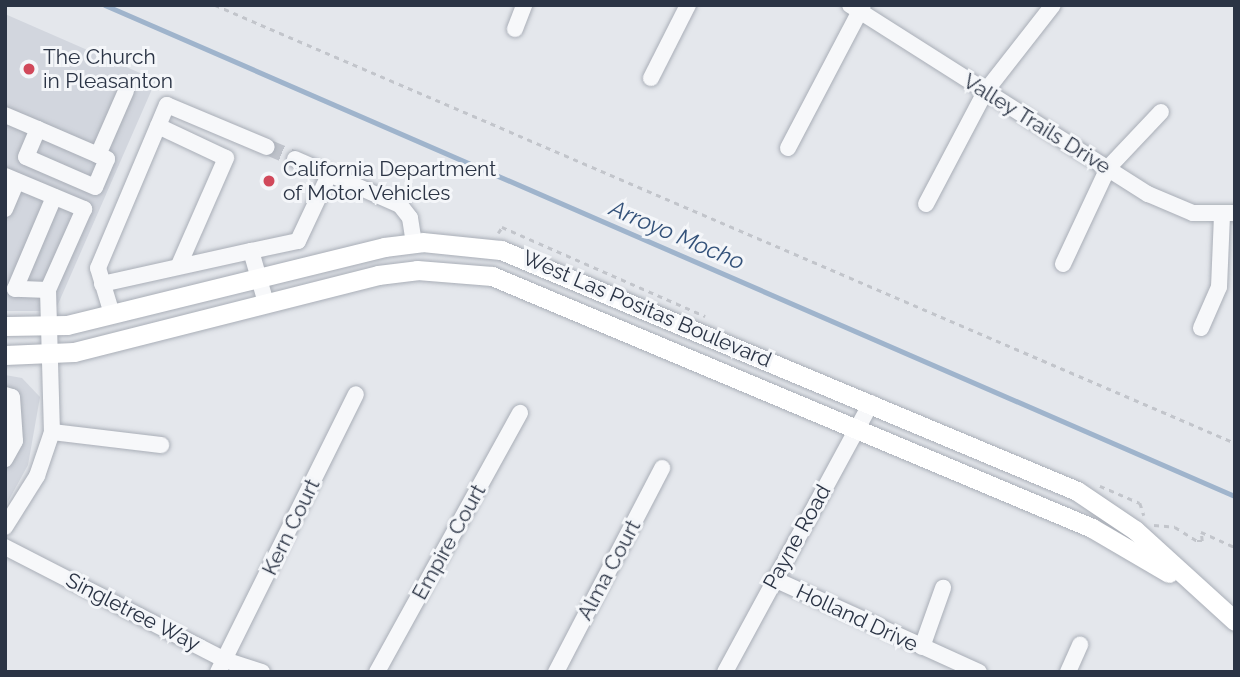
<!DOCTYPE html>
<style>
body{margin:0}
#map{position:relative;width:1240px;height:677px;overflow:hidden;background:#e4e7ec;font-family:Raleway,sans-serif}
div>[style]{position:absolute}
.built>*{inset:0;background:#d2d6de}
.stream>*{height:4.5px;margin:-2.25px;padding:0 2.25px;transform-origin:2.25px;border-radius:2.25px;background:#9fb4cc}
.minor-tunnel>*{height:16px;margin-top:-8px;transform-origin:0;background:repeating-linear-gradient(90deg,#bfc3cb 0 16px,transparent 0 24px)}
.path>*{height:2.5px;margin-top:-1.25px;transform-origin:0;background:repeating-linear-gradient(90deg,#c2c5cb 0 5px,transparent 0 10px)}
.roads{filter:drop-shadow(0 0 2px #a9aeb7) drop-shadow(0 0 2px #a9aeb7)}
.minor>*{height:16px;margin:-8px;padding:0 8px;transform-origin:8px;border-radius:8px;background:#f7f8fa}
.major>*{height:19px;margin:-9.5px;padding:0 9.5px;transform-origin:9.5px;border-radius:9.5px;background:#fff}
.dots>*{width:19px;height:19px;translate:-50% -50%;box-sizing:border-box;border:4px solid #f4f6f9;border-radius:50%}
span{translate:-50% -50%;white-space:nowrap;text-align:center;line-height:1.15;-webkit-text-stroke:6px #f4f6f9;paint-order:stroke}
.poi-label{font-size:21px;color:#2b3445}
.left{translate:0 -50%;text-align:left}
.street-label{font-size:21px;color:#2b3445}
.water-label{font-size:23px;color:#34527a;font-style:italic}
.frame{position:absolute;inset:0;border:7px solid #2b3445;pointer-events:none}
</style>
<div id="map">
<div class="built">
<i style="clip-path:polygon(5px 14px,156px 80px,55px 311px,5px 311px)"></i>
<i style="clip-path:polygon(5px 375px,22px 378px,40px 397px,28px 465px,5px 507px)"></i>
</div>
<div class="stream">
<i style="left:105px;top:5px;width:1232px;rotate:23.49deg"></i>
</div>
<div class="minor-tunnel">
<i style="left:267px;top:147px;width:30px;rotate:23deg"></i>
</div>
<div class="path">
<i style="left:215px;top:5px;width:1110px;rotate:23.24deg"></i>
<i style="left:498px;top:233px;width:7px;rotate:-56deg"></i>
<i style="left:502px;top:227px;width:222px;rotate:23.7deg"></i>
<i style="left:1100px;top:486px;width:43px;rotate:23deg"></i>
<i style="left:1140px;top:503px;width:13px;rotate:72deg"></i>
<i style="left:1154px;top:525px;width:21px;rotate:5deg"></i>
<i style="left:1175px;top:527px;width:26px;rotate:32deg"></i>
<i style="left:1197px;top:541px;width:5px"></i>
<i style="left:1202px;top:541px;width:9px;rotate:-96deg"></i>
<i style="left:1201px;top:532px;width:37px;rotate:24deg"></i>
</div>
<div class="roads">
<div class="minor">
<i style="left:850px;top:5px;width:353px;rotate:32.4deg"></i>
<i style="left:1148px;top:194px;width:49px;rotate:22.9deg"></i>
<i style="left:1193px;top:213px;width:42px"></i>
<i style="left:515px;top:29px;width:26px;rotate:-69deg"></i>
<i style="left:651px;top:78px;width:82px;rotate:-63.1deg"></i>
<i style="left:5px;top:115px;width:36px;rotate:23deg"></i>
<i style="left:38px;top:129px;width:65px;rotate:23.4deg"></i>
<i style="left:98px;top:155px;width:10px;rotate:24deg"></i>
<i style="left:107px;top:159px;width:30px;rotate:113deg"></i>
<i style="left:95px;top:187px;width:75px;rotate:-156.5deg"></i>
<i style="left:26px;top:157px;width:30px;rotate:-67deg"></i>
<i style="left:158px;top:126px;width:75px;rotate:25.2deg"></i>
<i style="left:226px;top:158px;width:117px;rotate:113.7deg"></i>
<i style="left:788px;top:148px;width:161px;rotate:-62.3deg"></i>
<i style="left:98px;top:155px;width:70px;rotate:-66.4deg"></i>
<i style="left:295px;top:159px;width:115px;rotate:23.7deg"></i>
<i style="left:400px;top:205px;width:16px;rotate:52deg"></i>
<i style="left:410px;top:218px;width:25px;rotate:81deg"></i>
<i style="left:5px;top:176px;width:86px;rotate:22.7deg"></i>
<i style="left:84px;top:209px;width:89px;rotate:114deg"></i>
<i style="left:48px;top:290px;width:142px;rotate:88.4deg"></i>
<i style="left:52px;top:432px;width:46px;rotate:108.8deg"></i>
<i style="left:37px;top:476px;width:60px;rotate:122.1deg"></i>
<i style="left:926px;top:204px;width:127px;rotate:-62.2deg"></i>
<i style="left:985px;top:92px;width:110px;rotate:-52deg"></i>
<i style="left:5px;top:209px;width:30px;rotate:-67deg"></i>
<i style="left:251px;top:251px;width:48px;rotate:-12deg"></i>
<i style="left:298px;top:241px;width:73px;rotate:-64.8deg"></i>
<i style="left:1063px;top:264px;width:106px;rotate:-64.9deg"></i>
<i style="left:1108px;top:168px;width:77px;rotate:-46.6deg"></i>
<i style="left:102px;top:284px;width:153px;rotate:-12.5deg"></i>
<i style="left:251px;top:251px;width:54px;rotate:73.9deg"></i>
<i style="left:48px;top:290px;width:33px;rotate:-178deg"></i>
<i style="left:15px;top:289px;width:100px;rotate:-67deg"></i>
<i style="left:112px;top:314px;width:48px;rotate:-106.9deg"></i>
<i style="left:98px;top:268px;width:177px;rotate:-67.1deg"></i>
<i style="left:167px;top:105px;width:108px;rotate:22.8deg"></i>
<i style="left:1201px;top:328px;width:45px;rotate:-66.3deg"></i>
<i style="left:1219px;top:287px;width:72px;rotate:-87.6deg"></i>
<i style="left:5px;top:395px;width:7px;rotate:16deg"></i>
<i style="left:12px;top:397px;width:44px;rotate:86.1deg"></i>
<i style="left:15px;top:441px;width:21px;rotate:119deg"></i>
<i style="left:52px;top:432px;width:110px;rotate:6.8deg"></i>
<i style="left:5px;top:547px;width:247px;rotate:27.2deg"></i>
<i style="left:225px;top:660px;width:39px;rotate:18deg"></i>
<i style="left:774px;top:579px;width:225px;rotate:24.4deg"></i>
<i style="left:922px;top:647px;width:63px;rotate:-70.4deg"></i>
<i style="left:218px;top:672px;width:310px;rotate:-63.6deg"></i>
<i style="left:377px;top:672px;width:296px;rotate:-61.1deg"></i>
<i style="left:556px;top:672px;width:230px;rotate:-62.5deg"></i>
<i style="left:725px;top:672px;width:306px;rotate:-61.5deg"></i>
<i style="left:1068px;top:672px;width:30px;rotate:-66deg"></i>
</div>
<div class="major">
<i style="left:5px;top:326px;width:62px;rotate:-0.9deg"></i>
<i style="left:67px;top:325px;width:326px;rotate:-13.8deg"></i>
<i style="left:384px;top:247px;width:38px;rotate:-7deg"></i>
<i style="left:422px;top:242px;width:79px;rotate:5.8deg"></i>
<i style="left:501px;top:250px;width:624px;rotate:22.7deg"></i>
<i style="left:1077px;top:491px;width:70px;rotate:33.9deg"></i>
<i style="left:1135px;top:530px;width:135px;rotate:42.3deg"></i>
<i style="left:5px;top:355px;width:69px;rotate:-2.5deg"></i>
<i style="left:74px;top:352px;width:314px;rotate:-14.2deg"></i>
<i style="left:378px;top:275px;width:39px;rotate:-7deg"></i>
<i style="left:417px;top:270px;width:75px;rotate:4.6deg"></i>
<i style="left:492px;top:276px;width:651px;rotate:22.78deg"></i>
<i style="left:1092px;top:528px;width:89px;rotate:30.3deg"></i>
</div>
</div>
<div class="dots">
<i style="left:29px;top:69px;background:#d1495b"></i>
<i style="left:269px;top:181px;background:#d1495b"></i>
</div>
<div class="poi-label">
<span class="left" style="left:43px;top:69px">The Church<br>in Pleasanton</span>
<span class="left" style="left:283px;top:181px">California Department<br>of Motor Vehicles</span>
</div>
<div class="street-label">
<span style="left:1037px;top:124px;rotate:32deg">Valley Trails Drive</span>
<span style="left:647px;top:309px;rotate:23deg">West Las Positas Boulevard</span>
<span style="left:291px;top:527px;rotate:-64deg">Kern Court</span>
<span style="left:797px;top:537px;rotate:-61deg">Payne Road</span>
<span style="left:449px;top:542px;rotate:-61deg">Empire Court</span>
<span style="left:609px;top:570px;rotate:-62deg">Alma Court</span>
<span style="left:133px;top:612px;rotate:27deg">Singletree Way</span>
<span style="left:857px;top:618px;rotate:25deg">Holland Drive</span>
</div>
<div class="water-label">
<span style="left:677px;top:235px;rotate:23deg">Arroyo Mocho</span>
</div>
<div class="frame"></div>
</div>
